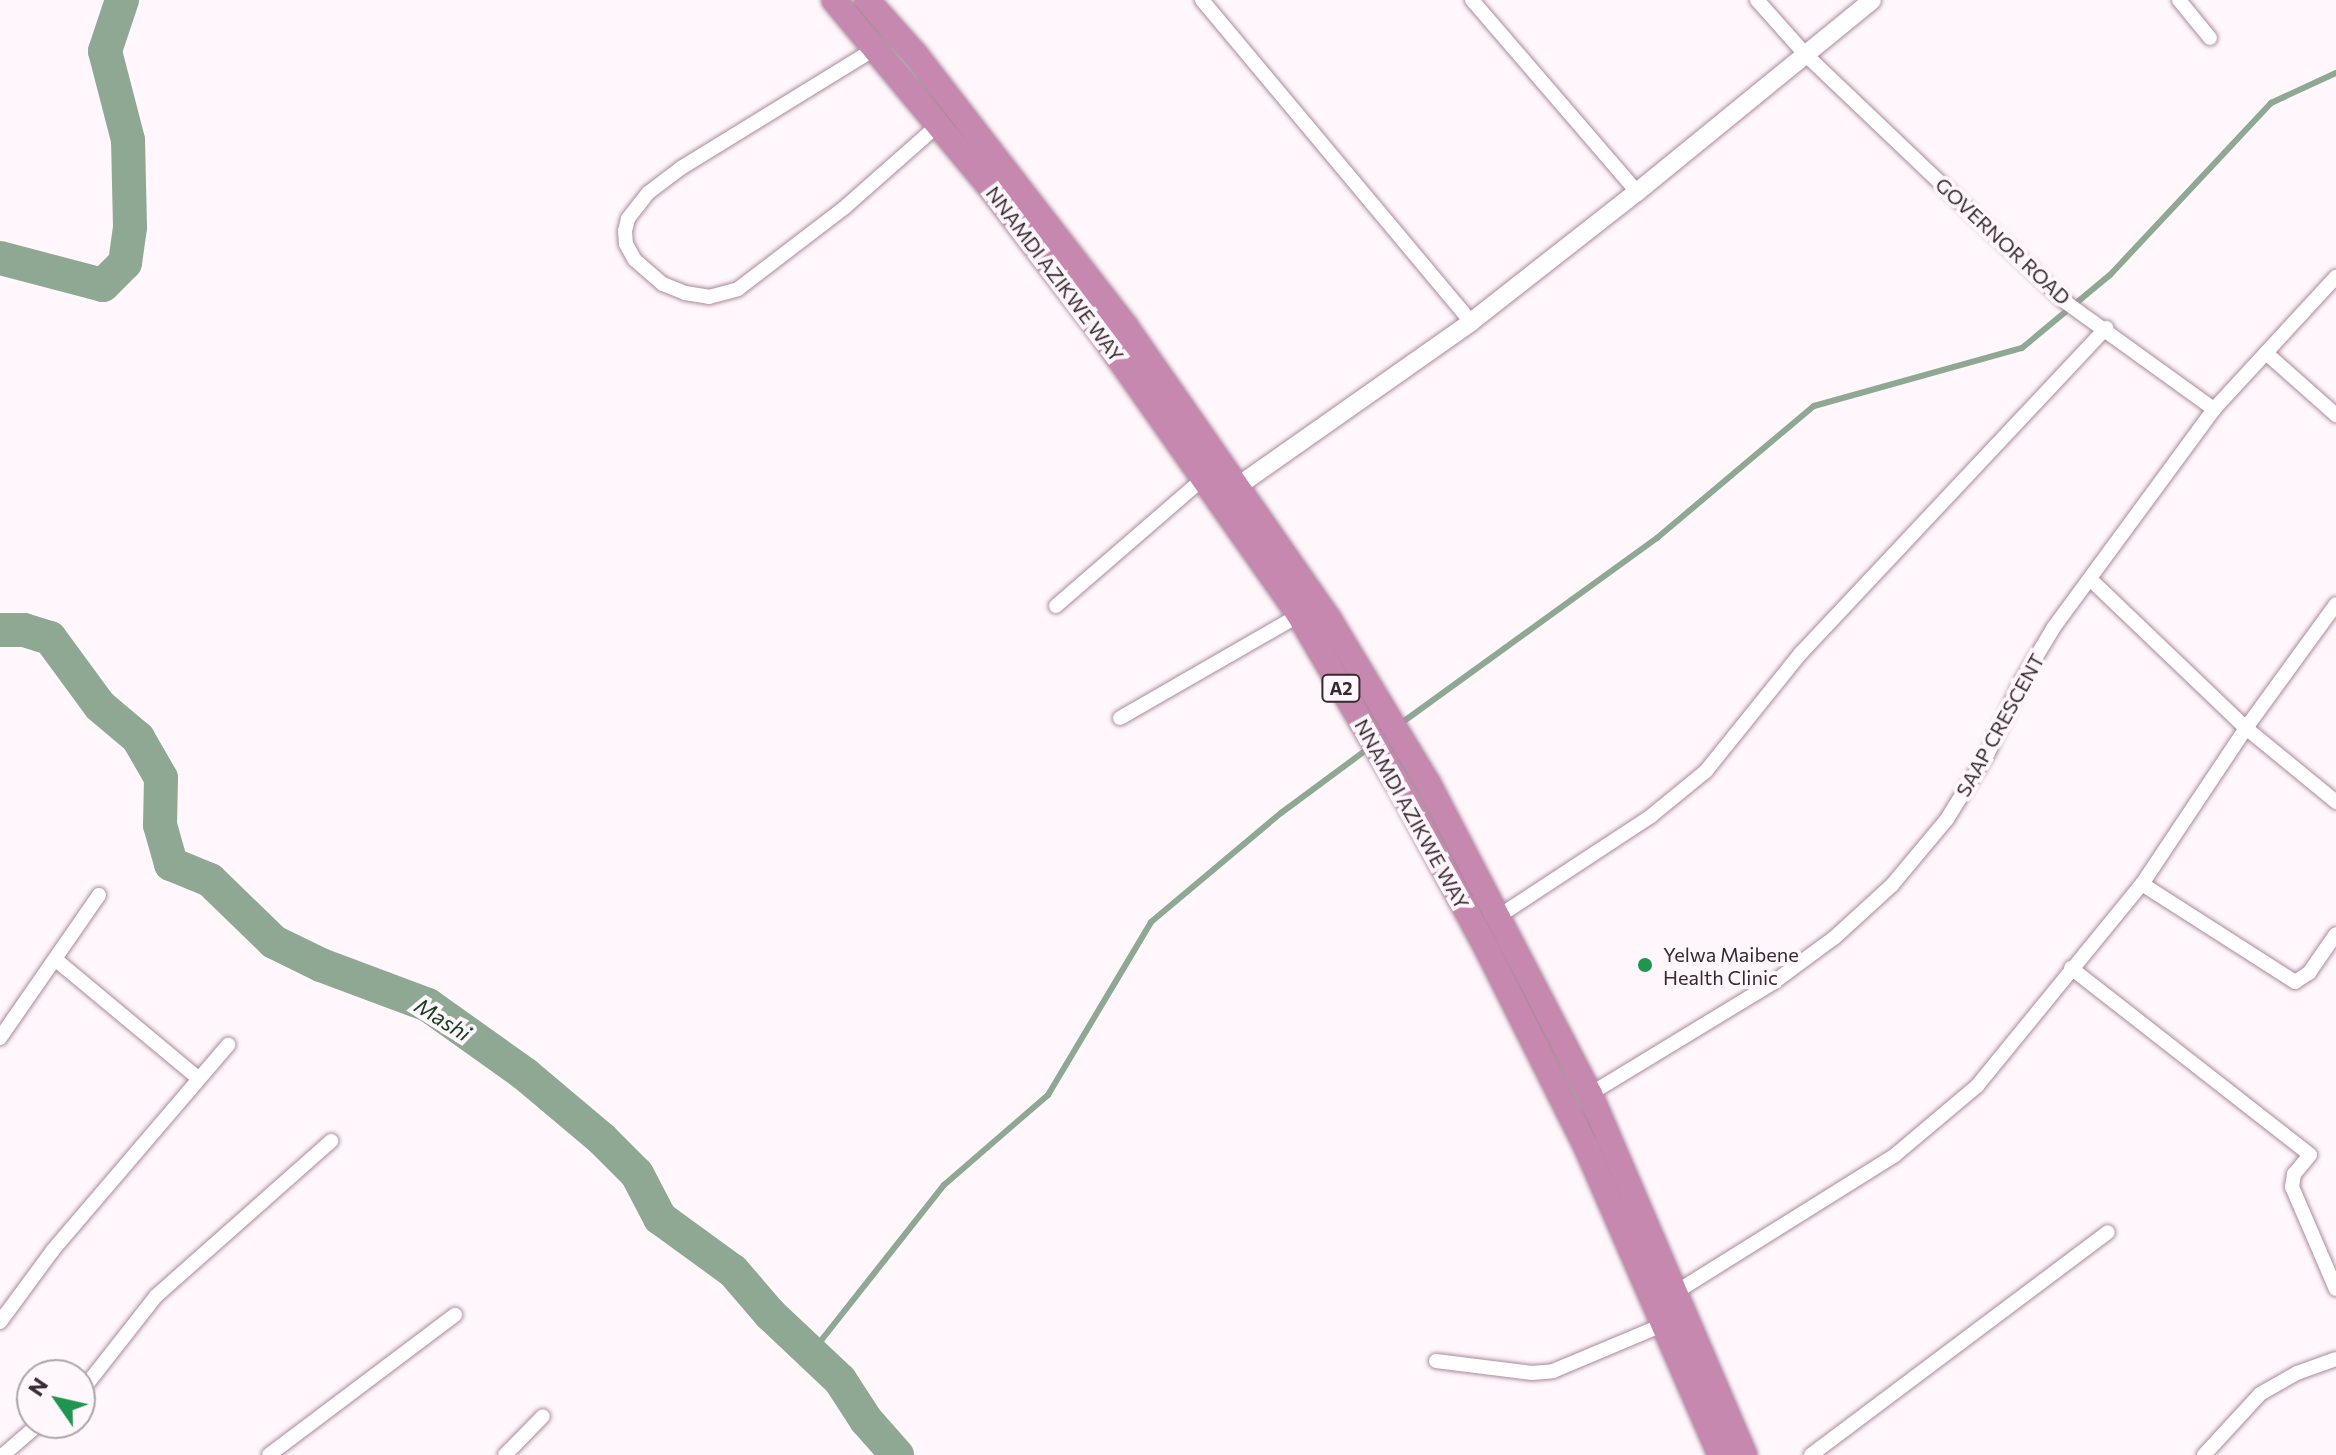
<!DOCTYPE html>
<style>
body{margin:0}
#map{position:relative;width:2336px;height:1455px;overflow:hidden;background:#fff7fb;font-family:Commissioner,sans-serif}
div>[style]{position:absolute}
.stream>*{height:6px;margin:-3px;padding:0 3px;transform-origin:3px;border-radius:3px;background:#8fa894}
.river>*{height:34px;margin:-17px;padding:0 17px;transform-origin:17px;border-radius:17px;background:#8fa894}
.roads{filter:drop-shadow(0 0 2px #ab899d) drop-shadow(0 0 2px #ab899d)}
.minor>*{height:14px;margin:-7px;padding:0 7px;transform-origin:7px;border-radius:7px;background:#fff}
.tertiary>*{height:18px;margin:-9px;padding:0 9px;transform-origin:9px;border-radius:9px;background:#fff}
.trunk>*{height:24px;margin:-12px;padding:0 12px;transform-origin:12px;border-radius:12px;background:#c788b0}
.dots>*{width:22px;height:22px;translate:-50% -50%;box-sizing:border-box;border:4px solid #fff7fb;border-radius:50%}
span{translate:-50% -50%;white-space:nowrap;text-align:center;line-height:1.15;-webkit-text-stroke:8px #fff7fb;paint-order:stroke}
.shield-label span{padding:2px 6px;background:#fff7fb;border:2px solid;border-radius:6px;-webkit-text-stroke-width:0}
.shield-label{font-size:18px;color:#372931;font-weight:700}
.street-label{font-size:20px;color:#372931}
.poi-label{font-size:20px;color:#372931}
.left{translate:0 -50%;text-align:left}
.water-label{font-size:22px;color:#113e21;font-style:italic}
.north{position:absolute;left:16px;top:1359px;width:80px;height:80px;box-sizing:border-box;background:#fff7fb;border:2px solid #afa5aa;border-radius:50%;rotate:304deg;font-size:22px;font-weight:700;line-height:32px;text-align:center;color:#372931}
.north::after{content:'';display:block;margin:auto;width:28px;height:36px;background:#209550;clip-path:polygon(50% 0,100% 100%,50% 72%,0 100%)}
</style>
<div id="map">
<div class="stream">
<i style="left:1400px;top:724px;width:317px;rotate:-35.9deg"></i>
<i style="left:1657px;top:538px;width:205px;rotate:-40.1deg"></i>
<i style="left:1814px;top:406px;width:216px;rotate:-15.6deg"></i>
<i style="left:2022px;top:348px;width:114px;rotate:-39.7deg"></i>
<i style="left:2110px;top:275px;width:236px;rotate:-46.9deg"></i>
<i style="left:2271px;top:103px;width:72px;rotate:-24.8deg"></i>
<i style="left:812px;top:1352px;width:213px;rotate:-51.7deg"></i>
<i style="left:944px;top:1185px;width:138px;rotate:-40.9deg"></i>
<i style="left:1048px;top:1095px;width:201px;rotate:-59.2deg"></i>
<i style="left:1151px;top:922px;width:170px;rotate:-40deg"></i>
<i style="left:1281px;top:813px;width:109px;rotate:-36.5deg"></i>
</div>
<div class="river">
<i style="left:0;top:258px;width:106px;rotate:14.7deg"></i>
<i style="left:103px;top:285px;width:31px;rotate:-45deg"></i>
<i style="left:125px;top:263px;width:36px;rotate:-82deg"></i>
<i style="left:130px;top:227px;width:87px;rotate:-91.3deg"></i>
<i style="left:128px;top:140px;width:92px;rotate:-104.5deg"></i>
<i style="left:105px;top:51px;width:54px;rotate:-71.6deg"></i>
<i style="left:0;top:630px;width:24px"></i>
<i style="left:24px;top:630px;width:27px;rotate:17deg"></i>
<i style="left:50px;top:638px;width:84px;rotate:53.7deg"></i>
<i style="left:100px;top:706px;width:50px;rotate:40.1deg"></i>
<i style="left:138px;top:738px;width:46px;rotate:60.1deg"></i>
<i style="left:161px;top:778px;width:47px;rotate:91.2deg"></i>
<i style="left:160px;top:825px;width:41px;rotate:74.2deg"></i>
<i style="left:171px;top:864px;width:42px;rotate:22.3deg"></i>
<i style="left:210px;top:880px;width:89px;rotate:44.1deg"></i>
<i style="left:274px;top:942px;width:52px;rotate:26.1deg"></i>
<i style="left:321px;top:965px;width:114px;rotate:20.5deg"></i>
<i style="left:428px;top:1005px;width:120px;rotate:35.5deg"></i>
<i style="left:526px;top:1075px;width:99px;rotate:40.1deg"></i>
<i style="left:602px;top:1139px;width:49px;rotate:45deg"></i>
<i style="left:637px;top:1174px;width:50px;rotate:62.4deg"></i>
<i style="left:660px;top:1218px;width:90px;rotate:36deg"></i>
<i style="left:733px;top:1271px;width:57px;rotate:49.3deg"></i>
<i style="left:770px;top:1314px;width:96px;rotate:43.3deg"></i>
<i style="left:840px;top:1380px;width:48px;rotate:57deg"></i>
<i style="left:866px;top:1420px;width:47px;rotate:48.5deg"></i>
</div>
<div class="roads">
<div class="minor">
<i style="left:1202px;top:0;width:420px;rotate:50.1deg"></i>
<i style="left:1472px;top:0;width:253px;rotate:49.3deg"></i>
<i style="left:1757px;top:0;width:74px;rotate:48.3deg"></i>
<i style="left:1806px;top:55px;width:356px;rotate:43.6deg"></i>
<i style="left:2064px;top:301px;width:185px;rotate:35.8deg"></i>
<i style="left:2179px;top:0;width:49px;rotate:50.8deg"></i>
<i style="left:876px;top:48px;width:229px;rotate:148.4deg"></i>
<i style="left:681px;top:168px;width:41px;rotate:142.9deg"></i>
<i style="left:648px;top:193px;width:33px;rotate:128deg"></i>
<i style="left:628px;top:219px;width:12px;rotate:104deg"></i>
<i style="left:625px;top:231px;width:13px;rotate:86deg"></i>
<i style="left:626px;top:244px;width:18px;rotate:61deg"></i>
<i style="left:635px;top:260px;width:37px;rotate:41deg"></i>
<i style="left:663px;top:284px;width:24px;rotate:22deg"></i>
<i style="left:685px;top:293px;width:24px;rotate:9deg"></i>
<i style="left:709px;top:297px;width:30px;rotate:-15deg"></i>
<i style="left:738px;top:289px;width:133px;rotate:-37.4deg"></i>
<i style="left:844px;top:208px;width:125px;rotate:-41.4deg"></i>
<i style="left:2266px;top:353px;width:94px;rotate:41.5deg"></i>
<i style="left:2090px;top:579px;width:216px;rotate:43.7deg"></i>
<i style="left:2246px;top:728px;width:117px;rotate:39.4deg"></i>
<i style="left:1056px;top:606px;width:197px;rotate:-40.9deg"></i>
<i style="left:1120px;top:718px;width:207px;rotate:-29.9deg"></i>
<i style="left:2142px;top:884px;width:182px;rotate:32.6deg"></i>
<i style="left:2295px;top:982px;width:17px;rotate:-33deg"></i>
<i style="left:2309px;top:973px;width:47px;rotate:-55.3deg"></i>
<i style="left:1499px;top:916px;width:182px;rotate:-33.3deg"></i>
<i style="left:1651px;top:816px;width:71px;rotate:-39.3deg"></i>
<i style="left:1706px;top:771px;width:151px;rotate:-51.2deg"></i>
<i style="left:1801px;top:653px;width:446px;rotate:-46.8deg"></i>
<i style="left:55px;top:959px;width:187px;rotate:39.8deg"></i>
<i style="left:2071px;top:968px;width:303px;rotate:38deg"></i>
<i style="left:2310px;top:1155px;width:25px;rotate:130deg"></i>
<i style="left:2294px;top:1174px;width:13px;rotate:99deg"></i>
<i style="left:2292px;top:1187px;width:111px;rotate:66.7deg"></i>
<i style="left:0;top:1038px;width:174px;rotate:-55.3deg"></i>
<i style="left:1590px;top:1094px;width:215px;rotate:-31.3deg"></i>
<i style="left:1774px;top:982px;width:74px;rotate:-36.3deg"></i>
<i style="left:1834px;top:938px;width:79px;rotate:-42.4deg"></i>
<i style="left:1892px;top:885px;width:86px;rotate:-50.2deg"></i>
<i style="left:1947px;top:819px;width:78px;rotate:-58.2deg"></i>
<i style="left:1988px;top:753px;width:78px;rotate:-65.1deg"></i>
<i style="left:2021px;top:682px;width:64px;rotate:-59deg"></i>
<i style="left:2054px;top:627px;width:270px;rotate:-53.7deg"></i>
<i style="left:2214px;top:409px;width:180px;rotate:-47.3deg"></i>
<i style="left:1676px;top:1292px;width:258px;rotate:-32deg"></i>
<i style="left:1895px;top:1155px;width:107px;rotate:-40.1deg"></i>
<i style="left:1977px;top:1086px;width:261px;rotate:-50.8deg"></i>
<i style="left:2142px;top:884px;width:187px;rotate:-56.3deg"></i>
<i style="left:2246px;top:728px;width:153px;rotate:-54deg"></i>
<i style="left:0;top:1322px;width:89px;rotate:-53.6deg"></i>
<i style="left:53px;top:1250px;width:270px;rotate:-49.5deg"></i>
<i style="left:1436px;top:1361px;width:97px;rotate:7.1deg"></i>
<i style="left:1532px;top:1373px;width:21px;rotate:-5deg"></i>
<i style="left:1553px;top:1371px;width:121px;rotate:-22.8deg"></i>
<i style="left:80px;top:1393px;width:123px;rotate:-51.9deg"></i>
<i style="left:156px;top:1296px;width:234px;rotate:-41.5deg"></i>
<i style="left:3px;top:1455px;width:49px;rotate:-40.9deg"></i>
<i style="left:269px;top:1455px;width:233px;rotate:-37deg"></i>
<i style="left:505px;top:1455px;width:54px;rotate:-45.7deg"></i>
<i style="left:1811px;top:1455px;width:371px;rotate:-36.9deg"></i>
<i style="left:2204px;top:1455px;width:83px;rotate:-47.4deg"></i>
<i style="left:2260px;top:1394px;width:43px;rotate:-29.6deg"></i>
<i style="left:2297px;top:1373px;width:41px;rotate:-19.7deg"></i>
</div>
<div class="tertiary">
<i style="left:1238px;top:486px;width:285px;rotate:-35.1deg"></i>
<i style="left:1471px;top:322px;width:211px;rotate:-38.1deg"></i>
<i style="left:1637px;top:192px;width:303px;rotate:-39.2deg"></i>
</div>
<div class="trunk">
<i style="left:834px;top:0;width:249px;rotate:50.2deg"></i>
<i style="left:993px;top:191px;width:170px;rotate:52.7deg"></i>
<i style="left:1096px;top:326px;width:353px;rotate:54.9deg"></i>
<i style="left:1299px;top:615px;width:208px;rotate:59.7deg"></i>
<i style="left:1404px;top:795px;width:179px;rotate:61.7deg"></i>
<i style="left:1489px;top:953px;width:219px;rotate:63.4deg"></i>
<i style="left:1587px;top:1149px;width:334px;rotate:66.5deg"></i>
<i style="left:867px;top:0;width:74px;rotate:48.3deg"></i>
<i style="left:916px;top:55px;width:344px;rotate:52.3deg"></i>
<i style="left:1126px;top:327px;width:356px;rotate:55.2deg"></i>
<i style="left:1329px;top:619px;width:192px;rotate:58.9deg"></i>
<i style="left:1428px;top:783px;width:351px;rotate:62.5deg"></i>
<i style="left:1590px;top:1094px;width:393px;rotate:66.8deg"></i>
</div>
</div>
<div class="dots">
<i style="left:1645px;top:965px;background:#209550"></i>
</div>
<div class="shield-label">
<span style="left:1341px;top:688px">A2</span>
</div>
<div class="street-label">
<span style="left:2003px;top:241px;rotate:43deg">GOVERNOR ROAD</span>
<span style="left:1055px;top:274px;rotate:53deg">NNAMDI AZIKWE WAY</span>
<span style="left:2000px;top:725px;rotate:-61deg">SAAP CRESCENT</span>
<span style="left:1412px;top:814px;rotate:61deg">NNAMDI AZIKWE WAY</span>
</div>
<div class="poi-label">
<span class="left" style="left:1663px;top:966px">Yelwa Maibene<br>Health Clinic</span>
</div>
<div class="water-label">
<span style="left:443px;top:1019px;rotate:32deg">Mashi</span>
</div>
<div class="north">N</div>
</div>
